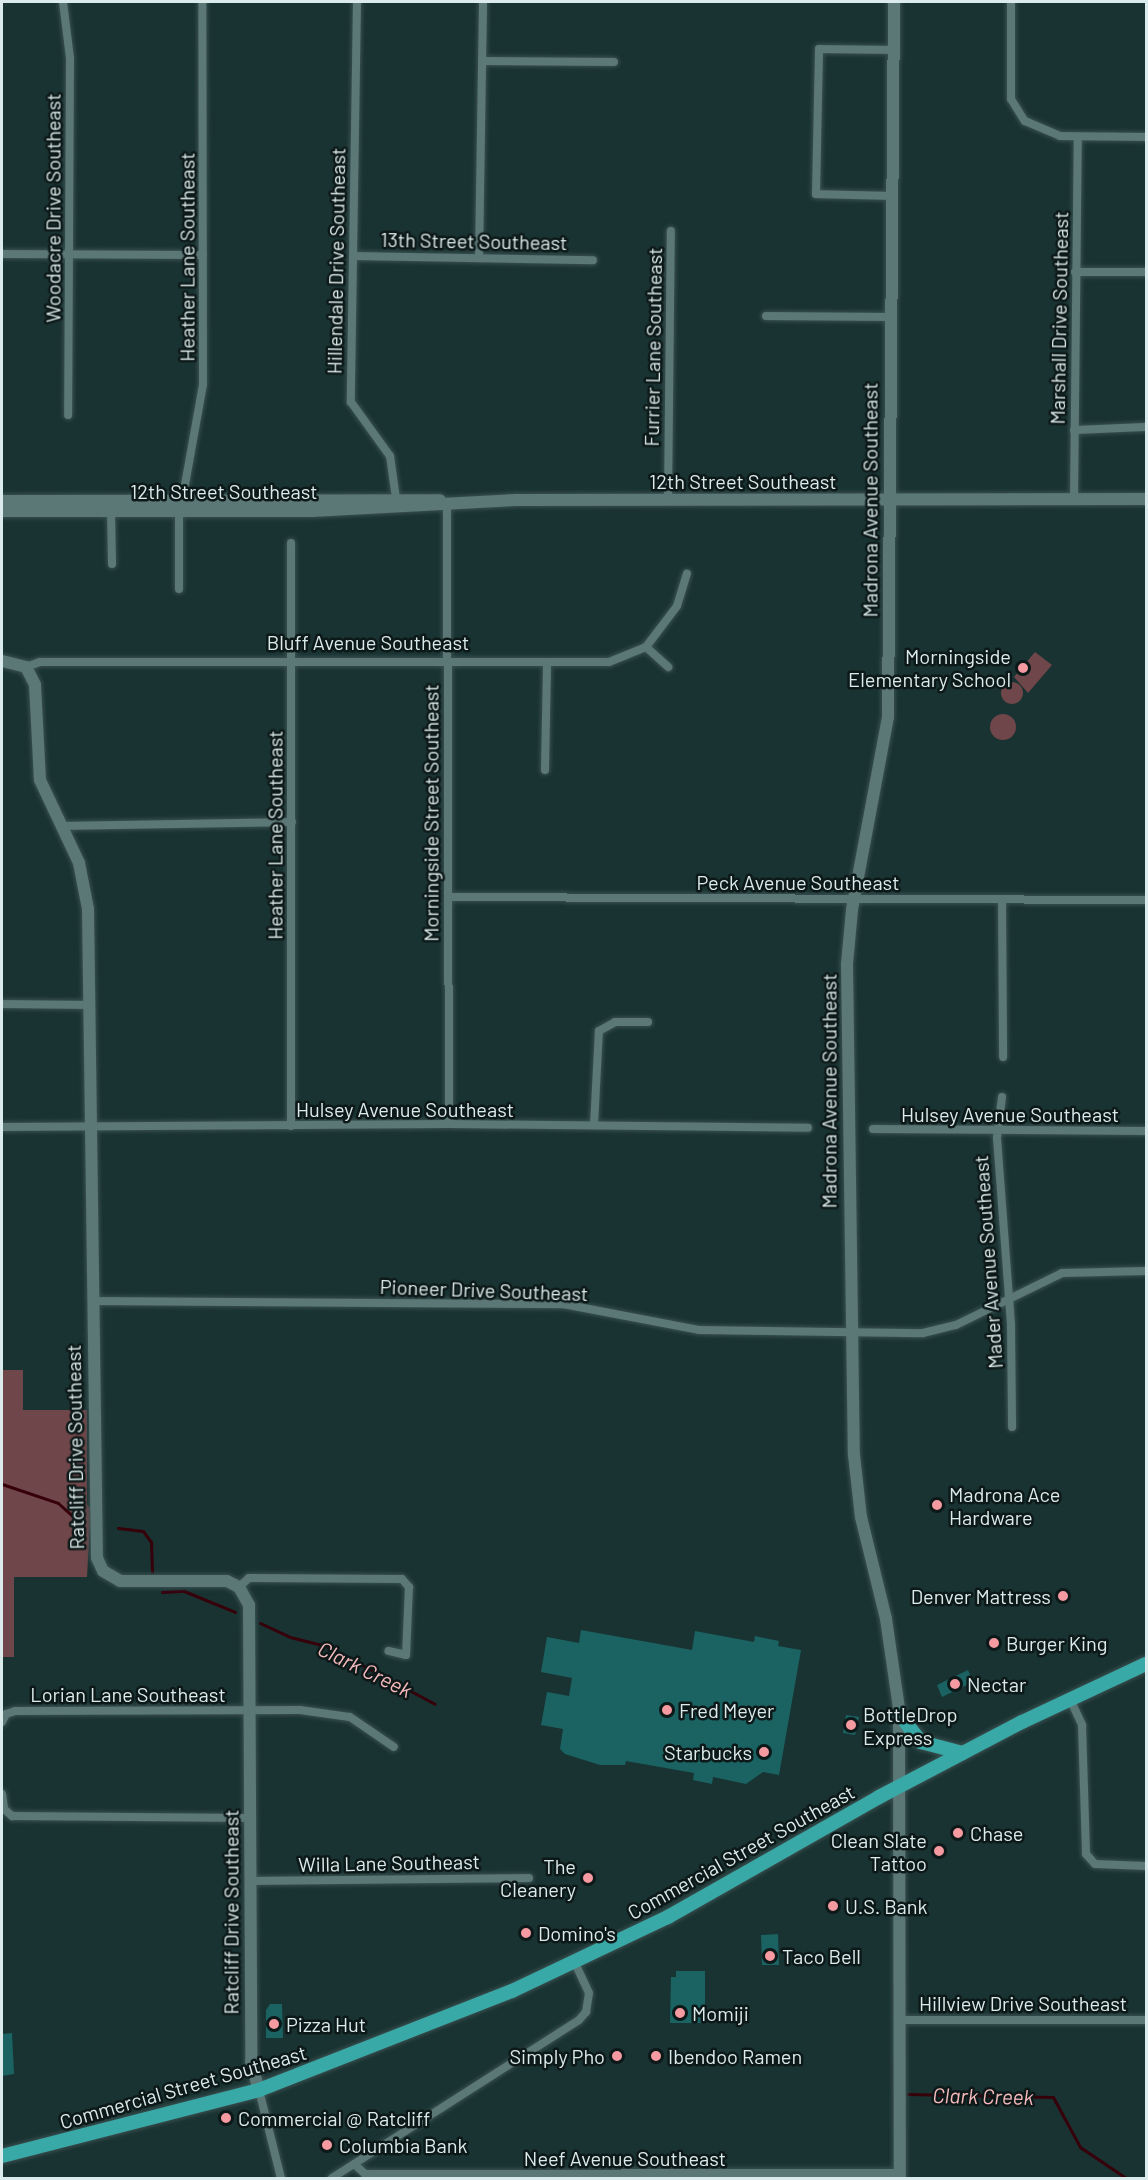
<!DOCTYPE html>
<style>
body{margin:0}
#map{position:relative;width:1148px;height:2180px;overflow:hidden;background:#193332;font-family:Barlow,sans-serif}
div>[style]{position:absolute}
.green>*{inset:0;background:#6f4649}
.round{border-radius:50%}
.stream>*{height:3px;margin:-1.5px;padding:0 1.5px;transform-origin:1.5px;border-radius:1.5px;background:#36000a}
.building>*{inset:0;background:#1b6362}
.roads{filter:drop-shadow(0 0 2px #3a5050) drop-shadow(0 0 2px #3a5050)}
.street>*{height:8px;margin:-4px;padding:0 4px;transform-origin:4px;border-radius:4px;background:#5b7776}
.secondary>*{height:12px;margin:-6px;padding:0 6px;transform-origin:6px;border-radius:6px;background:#5b7776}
.primary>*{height:14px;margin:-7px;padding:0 7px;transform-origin:7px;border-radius:7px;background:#39a9a7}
.dots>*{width:16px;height:16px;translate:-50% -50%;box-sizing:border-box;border:3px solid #0d1818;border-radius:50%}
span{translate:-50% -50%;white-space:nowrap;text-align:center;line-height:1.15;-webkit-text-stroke:5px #0d1818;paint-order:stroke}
.street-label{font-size:20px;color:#dbeaea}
.poi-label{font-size:20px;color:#dbeaea}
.right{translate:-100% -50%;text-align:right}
.left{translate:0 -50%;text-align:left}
.water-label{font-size:21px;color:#f5babc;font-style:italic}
.frame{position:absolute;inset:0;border:3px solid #dbeaea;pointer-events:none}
</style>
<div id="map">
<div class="green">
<i style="clip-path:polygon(1035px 652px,1052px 665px,1028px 693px,1014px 677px)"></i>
<i class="round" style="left:1001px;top:682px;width:22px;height:22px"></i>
<i class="round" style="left:990px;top:714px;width:26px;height:26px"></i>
<i style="clip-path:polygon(2px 1370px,23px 1370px,23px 1410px,87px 1410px,87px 1505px,91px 1508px,87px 1577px,14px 1577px,14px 1657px,2px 1657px)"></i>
</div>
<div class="stream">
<i style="left:2px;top:1484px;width:59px;rotate:18.7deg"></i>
<i style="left:58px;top:1503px;width:28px;rotate:42deg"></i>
<i style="left:118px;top:1528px;width:25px;rotate:7deg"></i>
<i style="left:143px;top:1531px;width:14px;rotate:54deg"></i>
<i style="left:151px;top:1542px;width:30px;rotate:88deg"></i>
<i style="left:162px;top:1592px;width:22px;rotate:-3deg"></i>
<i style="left:184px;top:1591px;width:55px;rotate:22.4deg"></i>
<i style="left:260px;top:1623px;width:33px;rotate:25deg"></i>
<i style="left:290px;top:1637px;width:37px;rotate:14deg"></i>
<i style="left:326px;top:1646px;width:123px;rotate:28deg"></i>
<i style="left:908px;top:2094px;width:145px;rotate:1.2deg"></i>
<i style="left:1053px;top:2097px;width:57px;rotate:61.6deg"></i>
<i style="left:1080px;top:2147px;width:55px;rotate:34deg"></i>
</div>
<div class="building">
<i style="clip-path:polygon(581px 1630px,692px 1650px,695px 1631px,754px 1642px,755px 1636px,779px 1641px,778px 1646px,801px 1650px,779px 1775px,763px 1772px,746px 1784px,713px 1777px,712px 1784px,693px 1780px,694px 1773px,626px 1761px,625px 1765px,600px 1765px,565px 1754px,560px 1749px,563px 1729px,541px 1725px,547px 1692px,569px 1696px,572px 1678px,541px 1672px,547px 1637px,579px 1643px)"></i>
<i style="clip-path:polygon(968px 1670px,973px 1682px,942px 1697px,937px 1685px)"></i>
<i style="clip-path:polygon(846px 1715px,859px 1717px,855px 1735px,843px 1733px)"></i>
<i style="clip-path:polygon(778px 1934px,779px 1965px,762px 1965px,761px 1935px)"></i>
<i style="clip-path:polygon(676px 1971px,705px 1971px,705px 2023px,670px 2023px,671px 1977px,676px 1977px)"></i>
<i style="clip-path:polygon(270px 2004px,282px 2004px,283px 2038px,266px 2038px,266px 2010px)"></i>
<i style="clip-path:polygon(12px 2033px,14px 2074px,2px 2076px,2px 2034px)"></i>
</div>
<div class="roads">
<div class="street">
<i style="left:63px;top:2px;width:56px;rotate:82.9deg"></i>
<i style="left:70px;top:58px;width:357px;rotate:90.3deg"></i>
<i style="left:357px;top:2px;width:400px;rotate:90.9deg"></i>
<i style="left:351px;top:402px;width:67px;rotate:54.2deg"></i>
<i style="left:390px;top:456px;width:49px;rotate:81.9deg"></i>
<i style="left:1011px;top:2px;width:97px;rotate:90deg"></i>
<i style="left:1011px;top:99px;width:26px;rotate:58deg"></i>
<i style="left:1025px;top:121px;width:38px;rotate:23deg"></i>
<i style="left:1060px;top:136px;width:86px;rotate:0.7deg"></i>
<i style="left:482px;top:61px;width:132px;rotate:0.4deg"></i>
<i style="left:890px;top:196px;width:74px;rotate:-178.5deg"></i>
<i style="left:816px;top:194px;width:145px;rotate:-88.8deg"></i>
<i style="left:819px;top:49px;width:74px;rotate:0.8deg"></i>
<i style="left:2px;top:254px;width:201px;rotate:0.3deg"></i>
<i style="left:353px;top:256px;width:240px;rotate:1deg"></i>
<i style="left:479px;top:258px;width:256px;rotate:-89.1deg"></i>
<i style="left:1075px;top:272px;width:71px"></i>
<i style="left:766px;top:316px;width:123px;rotate:0.5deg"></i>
<i style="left:1074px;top:430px;width:72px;rotate:-2.4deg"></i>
<i style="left:668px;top:500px;width:269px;rotate:-89.4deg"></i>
<i style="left:1074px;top:500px;width:363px;rotate:-89.4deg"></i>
<i style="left:447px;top:502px;width:622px;rotate:89.82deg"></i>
<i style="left:111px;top:511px;width:53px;rotate:88.9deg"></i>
<i style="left:179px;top:589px;width:71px;rotate:-90deg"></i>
<i style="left:179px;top:518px;width:136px;rotate:-79.8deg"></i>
<i style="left:203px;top:384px;width:382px;rotate:-90.1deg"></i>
<i style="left:646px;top:647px;width:30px;rotate:42deg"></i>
<i style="left:26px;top:667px;width:15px;rotate:-20deg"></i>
<i style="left:40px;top:662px;width:569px"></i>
<i style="left:609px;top:662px;width:40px;rotate:-22deg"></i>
<i style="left:646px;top:647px;width:51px;rotate:-52.9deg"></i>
<i style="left:677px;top:606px;width:34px;rotate:-73deg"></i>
<i style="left:545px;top:770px;width:107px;rotate:-88.9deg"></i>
<i style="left:63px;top:826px;width:229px;rotate:-1deg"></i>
<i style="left:449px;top:897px;width:697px;rotate:0.25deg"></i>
<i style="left:1002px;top:899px;width:158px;rotate:89.6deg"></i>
<i style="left:2px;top:1004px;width:88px;rotate:0.7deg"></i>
<i style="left:1002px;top:1097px;width:41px;rotate:97deg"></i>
<i style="left:997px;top:1138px;width:188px;rotate:85.7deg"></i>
<i style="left:1011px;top:1325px;width:102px;rotate:89.4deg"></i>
<i style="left:594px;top:1125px;width:94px;rotate:-87deg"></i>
<i style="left:599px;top:1031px;width:18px;rotate:-29deg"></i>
<i style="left:615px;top:1022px;width:33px"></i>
<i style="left:291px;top:1126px;width:583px;rotate:-90deg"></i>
<i style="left:2px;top:1127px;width:447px;rotate:-0.4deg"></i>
<i style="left:449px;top:1124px;width:359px;rotate:0.6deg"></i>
<i style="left:873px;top:1129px;width:273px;rotate:0.4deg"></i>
<i style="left:92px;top:1301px;width:471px;rotate:0.4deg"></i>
<i style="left:563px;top:1304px;width:138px;rotate:10.8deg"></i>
<i style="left:699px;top:1330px;width:224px;rotate:0.8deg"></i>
<i style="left:923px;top:1333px;width:34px;rotate:-14deg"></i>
<i style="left:956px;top:1325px;width:118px;rotate:-26.1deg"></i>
<i style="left:1062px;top:1273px;width:84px;rotate:-1.4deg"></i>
<i style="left:239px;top:1587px;width:13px;rotate:-42deg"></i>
<i style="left:249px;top:1578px;width:153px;rotate:0.4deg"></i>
<i style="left:402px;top:1579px;width:11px;rotate:49deg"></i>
<i style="left:409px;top:1587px;width:68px;rotate:92.5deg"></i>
<i style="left:406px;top:1655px;width:18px;rotate:-167deg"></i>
<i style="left:1070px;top:1699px;width:29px;rotate:65deg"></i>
<i style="left:1082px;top:1725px;width:129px;rotate:88.2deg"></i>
<i style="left:1086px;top:1854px;width:13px;rotate:48deg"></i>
<i style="left:1095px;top:1864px;width:51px;rotate:2.2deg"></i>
<i style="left:2px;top:1722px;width:9px;rotate:-63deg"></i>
<i style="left:6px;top:1714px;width:9px;rotate:-18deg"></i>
<i style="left:15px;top:1711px;width:285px;rotate:-0.2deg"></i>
<i style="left:300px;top:1710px;width:50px;rotate:8deg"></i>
<i style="left:350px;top:1717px;width:53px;rotate:34.3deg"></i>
<i style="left:2px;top:1794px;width:15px;rotate:82deg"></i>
<i style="left:4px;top:1809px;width:11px;rotate:41deg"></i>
<i style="left:12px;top:1816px;width:238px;rotate:0.5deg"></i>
<i style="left:250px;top:1881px;width:279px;rotate:-0.6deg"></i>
<i style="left:899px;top:2020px;width:247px"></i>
<i style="left:259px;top:2090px;width:91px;rotate:76deg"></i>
<i style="left:354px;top:2164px;width:15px;rotate:42deg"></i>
<i style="left:365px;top:2174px;width:535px;rotate:-0.11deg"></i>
<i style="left:332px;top:2178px;width:293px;rotate:-32.6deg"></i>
<i style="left:579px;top:2020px;width:11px;rotate:-49deg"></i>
<i style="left:586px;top:2012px;width:19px;rotate:-81deg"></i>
<i style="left:589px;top:1993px;width:33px;rotate:-115deg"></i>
</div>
<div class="secondary">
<i style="left:894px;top:2px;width:715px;rotate:90.48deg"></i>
<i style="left:888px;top:717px;width:196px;rotate:100.6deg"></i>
<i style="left:852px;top:910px;width:54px;rotate:95.3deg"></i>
<i style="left:847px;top:964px;width:491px;rotate:89.2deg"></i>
<i style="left:854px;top:1455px;width:62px;rotate:83.6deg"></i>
<i style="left:861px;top:1517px;width:105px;rotate:76.2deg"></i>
<i style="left:886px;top:1619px;width:90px;rotate:81.7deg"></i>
<i style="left:899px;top:1708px;width:470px;rotate:89.9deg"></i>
<i style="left:2px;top:501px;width:438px;rotate:-0.1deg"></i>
<i style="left:2px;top:511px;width:310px"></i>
<i style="left:312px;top:511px;width:204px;rotate:-3.1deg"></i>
<i style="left:516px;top:500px;width:630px;rotate:-0.09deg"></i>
<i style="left:2px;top:661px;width:25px;rotate:14deg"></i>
<i style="left:26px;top:667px;width:20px;rotate:63deg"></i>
<i style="left:35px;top:685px;width:95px;rotate:87deg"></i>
<i style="left:40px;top:780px;width:92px;rotate:64.8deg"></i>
<i style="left:79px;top:863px;width:47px;rotate:78.9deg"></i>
<i style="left:88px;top:909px;width:649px;rotate:89.21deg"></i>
<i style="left:97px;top:1558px;width:14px;rotate:65deg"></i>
<i style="left:103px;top:1571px;width:20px;rotate:30deg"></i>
<i style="left:120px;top:1581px;width:107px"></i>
<i style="left:227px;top:1581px;width:13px;rotate:27deg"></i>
<i style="left:239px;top:1587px;width:21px;rotate:61deg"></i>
<i style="left:249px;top:1605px;width:456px;rotate:89.7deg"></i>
<i style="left:251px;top:2061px;width:30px;rotate:75deg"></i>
</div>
<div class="primary">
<i style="left:899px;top:1714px;width:36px;rotate:52deg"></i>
<i style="left:921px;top:1742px;width:43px;rotate:14.7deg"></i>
<i style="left:2px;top:2156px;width:265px;rotate:-14.4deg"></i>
<i style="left:259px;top:2090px;width:272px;rotate:-21.4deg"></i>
<i style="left:512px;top:1991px;width:173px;rotate:-25.4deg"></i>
<i style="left:668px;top:1917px;width:243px;rotate:-29.6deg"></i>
<i style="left:879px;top:1797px;width:161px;rotate:-27.7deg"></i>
<i style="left:1022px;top:1722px;width:137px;rotate:-25.1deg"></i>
</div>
</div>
<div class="dots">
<i style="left:1023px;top:668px;background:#f49aa0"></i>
<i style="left:937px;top:1505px;background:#f49aa0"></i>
<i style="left:1063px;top:1596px;background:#f49aa0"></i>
<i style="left:994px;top:1643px;background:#f49aa0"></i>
<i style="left:955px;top:1684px;background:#f49aa0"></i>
<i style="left:667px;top:1710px;background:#f49aa0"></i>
<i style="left:851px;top:1725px;background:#f49aa0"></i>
<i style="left:764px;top:1752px;background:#f49aa0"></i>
<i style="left:958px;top:1833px;background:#f49aa0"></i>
<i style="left:939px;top:1851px;background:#f49aa0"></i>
<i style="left:588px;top:1878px;background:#f49aa0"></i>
<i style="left:833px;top:1906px;background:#f49aa0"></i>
<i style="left:526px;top:1933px;background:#f49aa0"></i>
<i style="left:770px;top:1956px;background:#f49aa0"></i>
<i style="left:680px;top:2013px;background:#f49aa0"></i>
<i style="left:274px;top:2024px;background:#f49aa0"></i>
<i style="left:617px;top:2056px;background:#f49aa0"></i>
<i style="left:656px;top:2056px;background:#f49aa0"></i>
<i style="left:226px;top:2118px;background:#f49aa0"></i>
<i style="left:327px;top:2145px;background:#f49aa0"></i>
</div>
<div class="street-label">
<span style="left:53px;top:208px;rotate:-90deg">Woodacre Drive Southeast</span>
<span style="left:474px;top:241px;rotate:1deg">13th Street Southeast</span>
<span style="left:187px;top:257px;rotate:-90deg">Heather Lane Southeast</span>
<span style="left:336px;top:261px;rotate:-89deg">Hillendale Drive Southeast</span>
<span style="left:1059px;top:318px;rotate:-89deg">Marshall Drive Southeast</span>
<span style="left:653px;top:347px;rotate:-89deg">Furrier Lane Southeast</span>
<span style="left:743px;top:481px">12th Street Southeast</span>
<span style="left:224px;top:491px">12th Street Southeast</span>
<span style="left:870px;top:500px;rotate:-90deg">Madrona Avenue Southeast</span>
<span style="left:368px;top:642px">Bluff Avenue Southeast</span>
<span style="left:431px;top:813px;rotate:-90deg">Morningside Street Southeast</span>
<span style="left:275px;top:835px;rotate:-90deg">Heather Lane Southeast</span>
<span style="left:798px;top:882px">Peck Avenue Southeast</span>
<span style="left:829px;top:1091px;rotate:-90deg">Madrona Avenue Southeast</span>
<span style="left:405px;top:1109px">Hulsey Avenue Southeast</span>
<span style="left:1010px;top:1114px">Hulsey Avenue Southeast</span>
<span style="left:988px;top:1262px;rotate:-94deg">Mader Avenue Southeast</span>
<span style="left:484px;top:1290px;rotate:2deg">Pioneer Drive Southeast</span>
<span style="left:75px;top:1447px;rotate:-91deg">Ratcliff Drive Southeast</span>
<span style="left:128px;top:1694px">Lorian Lane Southeast</span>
<span style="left:741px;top:1852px;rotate:-29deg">Commercial Street Southeast</span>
<span style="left:389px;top:1863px;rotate:-1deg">Willa Lane Southeast</span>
<span style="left:231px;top:1912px;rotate:-90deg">Ratcliff Drive Southeast</span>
<span style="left:1023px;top:2003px">Hillview Drive Southeast</span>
<span style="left:183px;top:2087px;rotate:-16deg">Commercial Street Southeast</span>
<span style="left:625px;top:2158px">Neef Avenue Southeast</span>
</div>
<div class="poi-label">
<span class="right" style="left:1011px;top:668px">Morningside<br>Elementary School</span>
<span class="left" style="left:949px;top:1506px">Madrona Ace<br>Hardware</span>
<span class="right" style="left:1051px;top:1596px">Denver Mattress</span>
<span class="left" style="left:1006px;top:1643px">Burger King</span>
<span class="left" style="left:967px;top:1684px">Nectar</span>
<span class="left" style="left:679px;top:1710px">Fred Meyer</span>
<span class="left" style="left:863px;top:1726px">BottleDrop<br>Express</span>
<span class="right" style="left:752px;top:1752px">Starbucks</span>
<span class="left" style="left:970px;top:1833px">Chase</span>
<span class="right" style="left:927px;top:1852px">Clean Slate<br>Tattoo</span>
<span class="right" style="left:576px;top:1878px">The<br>Cleanery</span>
<span class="left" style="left:845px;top:1906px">U.S. Bank</span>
<span class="left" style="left:538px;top:1933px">Domino's</span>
<span class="left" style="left:782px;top:1956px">Taco Bell</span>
<span class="left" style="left:692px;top:2013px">Momiji</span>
<span class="left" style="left:286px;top:2024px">Pizza Hut</span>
<span class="right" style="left:605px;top:2056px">Simply Pho</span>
<span class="left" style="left:668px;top:2056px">Ibendoo Ramen</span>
<span class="left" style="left:238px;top:2118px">Commercial @ Ratcliff</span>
<span class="left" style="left:339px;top:2145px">Columbia Bank</span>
</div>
<div class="water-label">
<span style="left:365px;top:1669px;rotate:26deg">Clark Creek</span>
<span style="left:983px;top:2096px;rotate:1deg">Clark Creek</span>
</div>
<div class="frame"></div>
</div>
